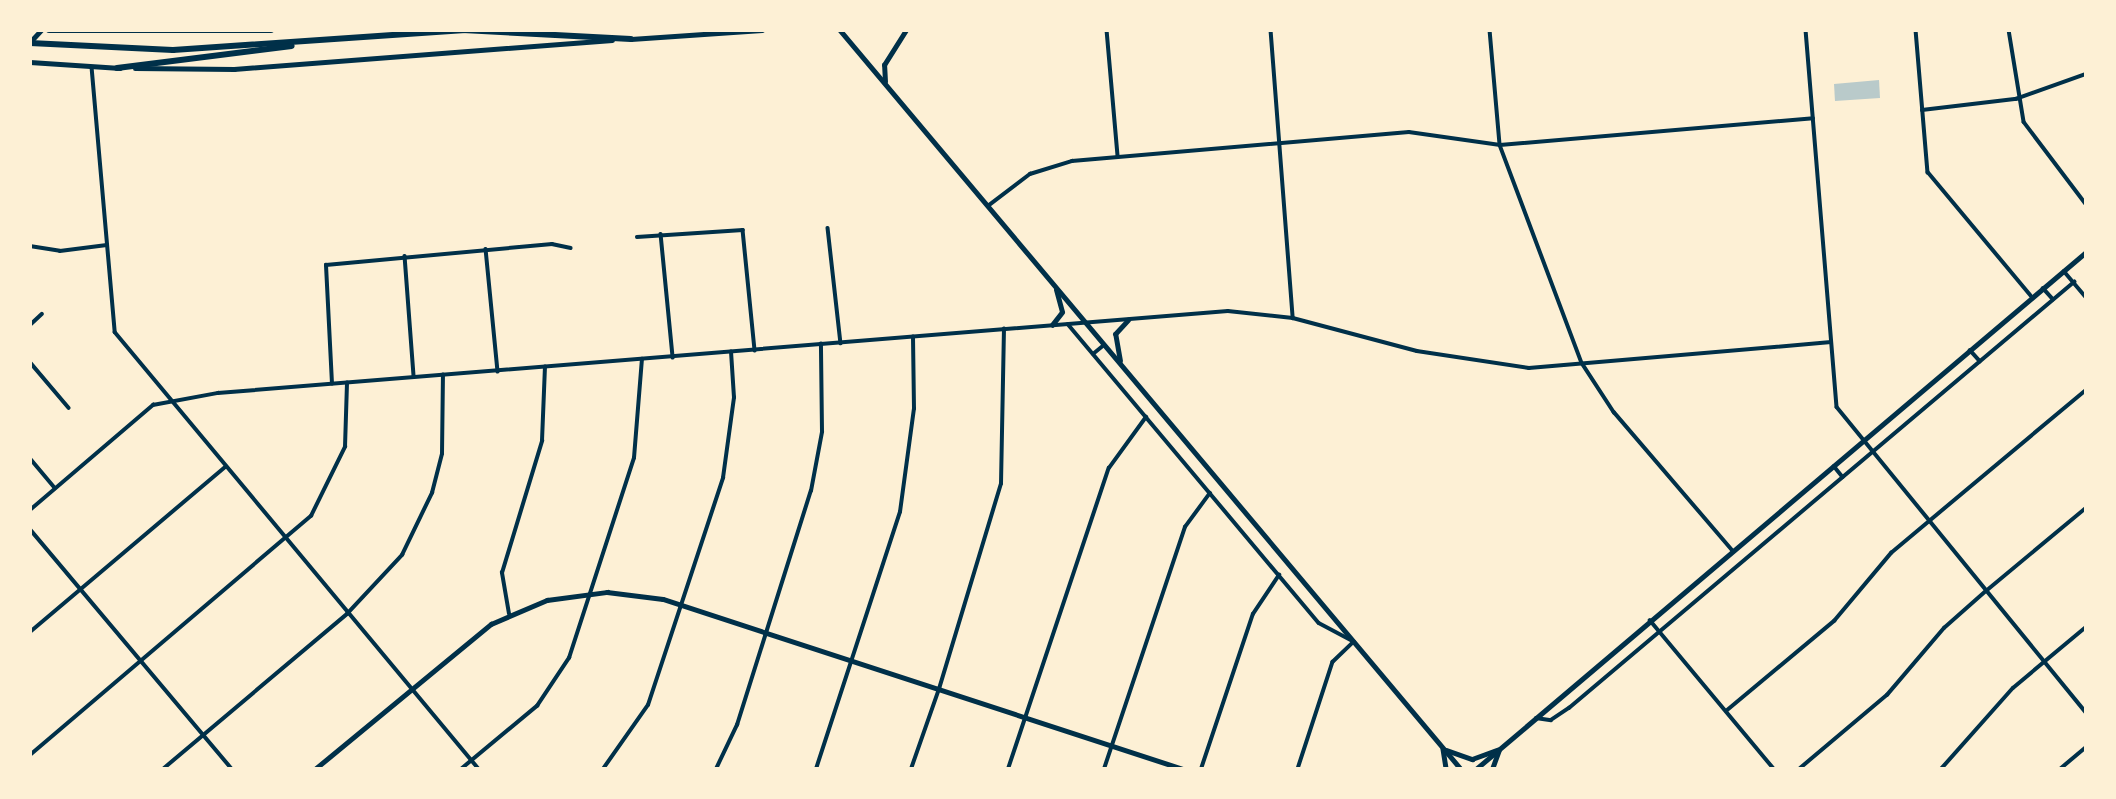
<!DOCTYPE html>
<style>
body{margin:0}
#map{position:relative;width:2116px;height:799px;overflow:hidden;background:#fdf0d5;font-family:Inter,sans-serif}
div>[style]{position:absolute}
.green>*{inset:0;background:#b9caca}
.minor>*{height:3.5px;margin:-1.75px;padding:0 1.75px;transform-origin:1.75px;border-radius:1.75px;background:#003049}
.tertiary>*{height:3.5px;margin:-1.75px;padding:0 1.75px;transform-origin:1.75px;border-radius:1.75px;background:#003049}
.secondary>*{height:4.5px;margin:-2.25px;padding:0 2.25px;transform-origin:2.25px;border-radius:2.25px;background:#003049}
.motorway>*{height:6px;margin:-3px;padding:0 3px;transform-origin:3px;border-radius:3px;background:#003049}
span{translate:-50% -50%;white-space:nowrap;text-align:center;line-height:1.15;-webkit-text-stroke:6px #fdf0d5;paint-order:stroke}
.frame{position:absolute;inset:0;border:32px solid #fdf0d5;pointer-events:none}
</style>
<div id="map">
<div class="green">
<i style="clip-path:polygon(1879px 80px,1880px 98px,1835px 101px,1834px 84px)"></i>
</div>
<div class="minor">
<i style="left:1107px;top:30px;width:127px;rotate:85deg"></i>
<i style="left:1271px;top:30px;width:289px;rotate:85.6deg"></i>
<i style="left:1490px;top:30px;width:115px;rotate:85deg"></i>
<i style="left:1500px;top:145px;width:233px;rotate:69.4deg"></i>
<i style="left:1582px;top:363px;width:59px;rotate:56.9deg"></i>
<i style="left:1614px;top:412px;width:183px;rotate:49.4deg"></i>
<i style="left:1916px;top:30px;width:143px;rotate:85.2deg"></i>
<i style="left:1928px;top:172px;width:163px;rotate:50.2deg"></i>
<i style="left:2009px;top:30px;width:93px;rotate:80.7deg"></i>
<i style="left:2024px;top:122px;width:103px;rotate:52.9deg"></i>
<i style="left:1922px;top:110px;width:95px;rotate:-6.7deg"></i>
<i style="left:2016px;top:99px;width:74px;rotate:-19.7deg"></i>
<i style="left:988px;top:206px;width:53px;rotate:-37.3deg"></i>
<i style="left:1030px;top:174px;width:44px;rotate:-17.2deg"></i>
<i style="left:1072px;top:161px;width:338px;rotate:-4.9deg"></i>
<i style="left:1409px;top:132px;width:92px;rotate:8.1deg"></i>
<i style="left:1500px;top:145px;width:314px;rotate:-4.9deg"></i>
<i style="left:828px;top:228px;width:116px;rotate:83.6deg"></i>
<i style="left:661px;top:234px;width:124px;rotate:84.4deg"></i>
<i style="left:637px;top:237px;width:106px;rotate:-3.8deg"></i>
<i style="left:743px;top:230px;width:121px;rotate:84.3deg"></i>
<i style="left:30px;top:246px;width:30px;rotate:9deg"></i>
<i style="left:60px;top:251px;width:47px;rotate:-7.3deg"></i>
<i style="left:486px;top:249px;width:123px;rotate:84.4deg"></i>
<i style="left:405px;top:256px;width:121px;rotate:85.7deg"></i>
<i style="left:2064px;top:271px;width:34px;rotate:50deg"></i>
<i style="left:2043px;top:288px;width:15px;rotate:48deg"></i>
<i style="left:1068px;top:324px;width:390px;rotate:50deg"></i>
<i style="left:1319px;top:623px;width:40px;rotate:28deg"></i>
<i style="left:1354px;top:642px;width:29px;rotate:136deg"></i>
<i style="left:1333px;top:662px;width:113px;rotate:108.1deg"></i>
<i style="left:30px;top:325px;width:16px;rotate:-43deg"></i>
<i style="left:1970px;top:350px;width:15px;rotate:48deg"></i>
<i style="left:1093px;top:354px;width:14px;rotate:-39deg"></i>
<i style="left:30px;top:362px;width:60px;rotate:49.7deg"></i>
<i style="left:332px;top:384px;width:119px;rotate:-92.9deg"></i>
<i style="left:326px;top:265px;width:227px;rotate:-5.3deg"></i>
<i style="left:552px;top:244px;width:19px;rotate:12deg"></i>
<i style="left:30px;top:458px;width:39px;rotate:50deg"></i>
<i style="left:1834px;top:466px;width:14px;rotate:51deg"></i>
<i style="left:30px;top:529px;width:314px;rotate:49.9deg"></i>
<i style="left:1986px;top:591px;width:130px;rotate:-39.7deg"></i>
<i style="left:1650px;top:620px;width:194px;rotate:50.2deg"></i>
<i style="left:30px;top:632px;width:255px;rotate:-40.2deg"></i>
<i style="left:939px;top:689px;width:214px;rotate:-73.2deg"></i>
<i style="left:1001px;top:484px;width:155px;rotate:-88.9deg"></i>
<i style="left:1726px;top:711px;width:141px;rotate:-39.8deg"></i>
<i style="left:1834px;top:621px;width:89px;rotate:-50deg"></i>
<i style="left:1891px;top:553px;width:254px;rotate:-39.9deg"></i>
<i style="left:1536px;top:718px;width:15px;rotate:8deg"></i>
<i style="left:1551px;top:720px;width:22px;rotate:-34deg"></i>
<i style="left:1569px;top:708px;width:661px;rotate:-40.15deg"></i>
<i style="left:30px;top:755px;width:369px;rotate:-40.4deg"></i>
<i style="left:311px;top:516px;width:77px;rotate:-63.8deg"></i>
<i style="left:345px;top:447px;width:64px;rotate:-88.2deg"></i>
<i style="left:163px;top:769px;width:241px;rotate:-40.1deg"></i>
<i style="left:347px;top:614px;width:81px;rotate:-47deg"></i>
<i style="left:402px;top:555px;width:69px;rotate:-64.2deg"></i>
<i style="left:432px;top:493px;width:40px;rotate:-75.6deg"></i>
<i style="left:442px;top:454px;width:79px;rotate:-89.3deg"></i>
<i style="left:461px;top:769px;width:99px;rotate:-39.7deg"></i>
<i style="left:537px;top:706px;width:58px;rotate:-56.3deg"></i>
<i style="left:569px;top:658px;width:210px;rotate:-72deg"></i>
<i style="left:634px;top:458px;width:99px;rotate:-85.4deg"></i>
<i style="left:603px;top:769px;width:78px;rotate:-54.9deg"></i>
<i style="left:648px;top:705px;width:239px;rotate:-71.7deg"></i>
<i style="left:723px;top:478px;width:81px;rotate:-82.2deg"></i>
<i style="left:734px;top:398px;width:46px;rotate:-93.7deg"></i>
<i style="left:816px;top:769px;width:270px;rotate:-71.9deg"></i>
<i style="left:900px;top:512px;width:104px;rotate:-82.3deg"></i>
<i style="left:914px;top:409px;width:72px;rotate:-90.8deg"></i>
<i style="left:1008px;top:769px;width:317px;rotate:-71.5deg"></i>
<i style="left:1109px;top:468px;width:63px;rotate:-54deg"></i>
<i style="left:1104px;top:769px;width:255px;rotate:-71.5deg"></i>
<i style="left:1185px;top:527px;width:42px;rotate:-53.7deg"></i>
<i style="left:1201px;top:769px;width:163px;rotate:-71.5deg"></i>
<i style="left:1253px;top:614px;width:47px;rotate:-56.3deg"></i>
<i style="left:1941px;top:769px;width:108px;rotate:-48.4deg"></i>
<i style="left:2013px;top:688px;width:95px;rotate:-39.9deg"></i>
<i style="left:2060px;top:769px;width:34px;rotate:-40deg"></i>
</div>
<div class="tertiary">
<i style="left:1806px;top:30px;width:378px;rotate:85.3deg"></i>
<i style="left:1837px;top:407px;width:394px;rotate:50.8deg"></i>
<i style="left:92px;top:67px;width:266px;rotate:85deg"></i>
<i style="left:115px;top:332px;width:569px;rotate:50.21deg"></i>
<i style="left:30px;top:510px;width:162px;rotate:-40.5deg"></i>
<i style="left:153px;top:405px;width:66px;rotate:-10.5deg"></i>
<i style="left:218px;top:393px;width:1013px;rotate:-4.64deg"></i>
<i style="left:1228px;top:311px;width:65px;rotate:6.1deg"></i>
<i style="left:1293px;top:318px;width:128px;rotate:14.9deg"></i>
<i style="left:1417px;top:351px;width:113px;rotate:8.6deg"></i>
<i style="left:1529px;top:368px;width:303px;rotate:-4.9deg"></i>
<i style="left:509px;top:614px;width:42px;rotate:-99.7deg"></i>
<i style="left:502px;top:573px;width:138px;rotate:-73.1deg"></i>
<i style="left:542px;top:441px;width:74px;rotate:-87.7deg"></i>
<i style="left:716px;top:769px;width:49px;rotate:-64.5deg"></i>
<i style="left:737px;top:725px;width:245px;rotate:-72.5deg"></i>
<i style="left:811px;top:491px;width:60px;rotate:-79.4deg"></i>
<i style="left:822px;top:432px;width:88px;rotate:-90.7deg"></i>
<i style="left:911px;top:769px;width:85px;rotate:-70.7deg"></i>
<i style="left:1799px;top:769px;width:115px;rotate:-40.1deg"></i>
<i style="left:1887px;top:695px;width:88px;rotate:-49.6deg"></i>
<i style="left:1944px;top:628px;width:56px;rotate:-41.4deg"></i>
</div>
<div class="secondary">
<i style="left:840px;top:30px;width:965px;rotate:49.96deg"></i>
<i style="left:631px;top:39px;width:131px;rotate:-3.9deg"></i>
<i style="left:30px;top:42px;width:16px;rotate:-47deg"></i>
<i style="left:30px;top:62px;width:90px;rotate:3.8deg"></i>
<i style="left:135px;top:68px;width:99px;rotate:0.6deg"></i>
<i style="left:234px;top:69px;width:379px;rotate:-4.4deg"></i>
<i style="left:885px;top:82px;width:17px;rotate:-93deg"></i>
<i style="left:884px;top:65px;width:41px;rotate:-57.8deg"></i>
<i style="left:1052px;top:325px;width:16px;rotate:-52deg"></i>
<i style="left:1062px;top:312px;width:23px;rotate:-105deg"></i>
<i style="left:1120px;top:361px;width:27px;rotate:-100deg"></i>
<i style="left:1115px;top:334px;width:19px;rotate:-47deg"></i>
<i style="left:1443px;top:749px;width:20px;rotate:81deg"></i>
<i style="left:1446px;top:750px;width:28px;rotate:19deg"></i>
<i style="left:1472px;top:759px;width:27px;rotate:-20deg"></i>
<i style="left:315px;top:769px;width:228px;rotate:-39.5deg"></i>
<i style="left:491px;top:624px;width:61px;rotate:-23.2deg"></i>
<i style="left:547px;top:600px;width:61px;rotate:-7.6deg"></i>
<i style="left:607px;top:592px;width:56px;rotate:7.1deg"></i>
<i style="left:663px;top:599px;width:547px;rotate:18.1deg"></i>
<i style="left:1476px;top:769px;width:800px;rotate:-40.28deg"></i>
<i style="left:1492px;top:769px;width:20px;rotate:-70deg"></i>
</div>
<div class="motorway">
<i style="left:49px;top:30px;width:222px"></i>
<i style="left:463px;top:30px;width:168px;rotate:3.1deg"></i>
<i style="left:30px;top:43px;width:143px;rotate:2.8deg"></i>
<i style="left:173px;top:50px;width:293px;rotate:-3.9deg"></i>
<i style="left:117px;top:68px;width:176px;rotate:-7.2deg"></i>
</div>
<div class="frame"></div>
</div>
